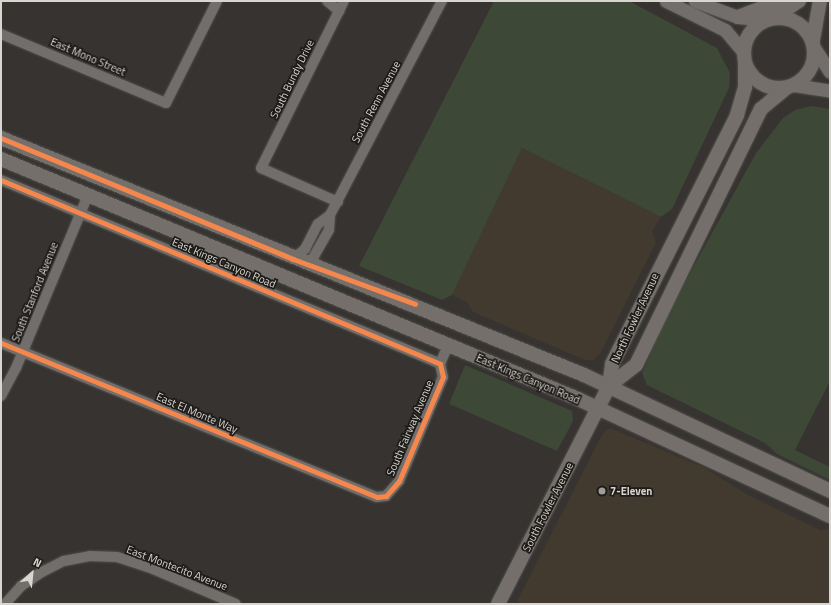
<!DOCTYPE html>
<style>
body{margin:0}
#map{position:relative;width:831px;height:605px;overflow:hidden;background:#363330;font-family:"Titillium Web",sans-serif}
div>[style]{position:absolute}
.built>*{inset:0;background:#433a2f}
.green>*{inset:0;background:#3d4836}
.roads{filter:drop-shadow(0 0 1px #52504d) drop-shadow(0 0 1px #52504d)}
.minor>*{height:10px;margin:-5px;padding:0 5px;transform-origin:5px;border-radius:5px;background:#716e6c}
.tertiary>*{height:13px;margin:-6.5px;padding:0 6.5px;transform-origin:6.5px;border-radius:6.5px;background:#716e6c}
.secondary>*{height:14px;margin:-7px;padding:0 7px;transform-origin:7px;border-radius:7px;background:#756f6c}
.secondary>.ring{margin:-7px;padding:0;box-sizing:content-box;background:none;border:14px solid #756f6c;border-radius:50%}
.cycleway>*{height:5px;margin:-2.5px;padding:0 2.5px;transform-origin:2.5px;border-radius:2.5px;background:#f5874c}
.dots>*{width:11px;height:11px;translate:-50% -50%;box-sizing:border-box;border:2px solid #1e1c19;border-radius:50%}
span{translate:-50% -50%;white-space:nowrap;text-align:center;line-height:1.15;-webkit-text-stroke:3.5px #1e1c19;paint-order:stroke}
.street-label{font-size:11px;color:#d9d5d1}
.poi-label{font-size:11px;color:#d9d5d1;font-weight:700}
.left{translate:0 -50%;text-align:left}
.frame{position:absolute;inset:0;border:2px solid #d9d5d1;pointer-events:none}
.north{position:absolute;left:12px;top:553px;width:40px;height:40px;-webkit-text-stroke:3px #1e1c19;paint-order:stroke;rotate:27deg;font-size:11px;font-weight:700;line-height:16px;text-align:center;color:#d9d5d1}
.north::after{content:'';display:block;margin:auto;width:14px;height:18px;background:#d9d5d1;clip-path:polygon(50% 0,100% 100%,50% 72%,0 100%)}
</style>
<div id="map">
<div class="built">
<i style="clip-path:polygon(522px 148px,661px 217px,652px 231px,656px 243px,600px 354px,593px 360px,585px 360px,473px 312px,467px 302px,452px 295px)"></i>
<i style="clip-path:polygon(610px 428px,705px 468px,746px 494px,820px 530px,830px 529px,830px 604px,522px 604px,517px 601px,603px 433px)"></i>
</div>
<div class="green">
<i style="clip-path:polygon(494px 1px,629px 1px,717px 48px,730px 73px,729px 88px,672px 209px,661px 217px,522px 148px,452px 295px,442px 300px,359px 266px)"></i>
<i style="clip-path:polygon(811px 106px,830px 109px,830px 381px,795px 450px,830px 467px,830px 480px,777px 454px,765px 443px,647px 385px,642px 373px,668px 313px,756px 153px,783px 118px,795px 110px)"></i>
<i style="clip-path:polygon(465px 365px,572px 411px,573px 421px,557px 451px,449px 404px)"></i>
</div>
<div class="roads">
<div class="minor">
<i style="left:327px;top:1px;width:16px;rotate:40deg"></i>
<i style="left:1px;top:34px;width:179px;rotate:22.7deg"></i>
<i style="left:166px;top:103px;width:114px;rotate:-63.4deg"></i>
<i style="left:1px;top:180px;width:476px;rotate:22.7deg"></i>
<i style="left:338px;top:202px;width:84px;rotate:-156.2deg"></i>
<i style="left:261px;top:168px;width:186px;rotate:-63.6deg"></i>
<i style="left:293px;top:259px;width:16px;rotate:-40deg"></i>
<i style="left:305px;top:249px;width:28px;rotate:-63deg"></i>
<i style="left:318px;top:224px;width:15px;rotate:-37deg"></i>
<i style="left:309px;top:265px;width:40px;rotate:-60.3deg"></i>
<i style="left:329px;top:230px;width:15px;rotate:-86deg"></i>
<i style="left:330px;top:215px;width:242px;rotate:-62.4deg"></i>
<i style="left:1px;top:343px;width:406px;rotate:22.3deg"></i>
<i style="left:377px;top:497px;width:9px;rotate:-6deg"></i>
<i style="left:386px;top:496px;width:20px;rotate:-49deg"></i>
<i style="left:399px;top:481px;width:113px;rotate:-67.1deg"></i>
<i style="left:443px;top:377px;width:13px;rotate:-103deg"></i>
<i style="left:440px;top:364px;width:21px;rotate:-67deg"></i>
<i style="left:1px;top:396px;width:32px;rotate:-62deg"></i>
<i style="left:16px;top:368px;width:187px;rotate:-67.4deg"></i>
<i style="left:5px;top:604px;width:24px;rotate:-48deg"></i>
<i style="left:21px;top:586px;width:25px;rotate:-34deg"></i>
<i style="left:42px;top:572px;width:25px;rotate:-27deg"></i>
<i style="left:64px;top:561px;width:26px;rotate:-11deg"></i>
<i style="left:90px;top:556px;width:27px;rotate:2deg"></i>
<i style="left:117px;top:557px;width:33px;rotate:18deg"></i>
<i style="left:148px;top:567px;width:95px;rotate:22.8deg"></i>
</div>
<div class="tertiary">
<i style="left:666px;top:1px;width:66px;rotate:26.2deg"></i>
<i style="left:725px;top:30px;width:30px;rotate:50deg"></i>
<i style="left:695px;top:1px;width:46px;rotate:20.4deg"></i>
<i style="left:738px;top:17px;width:27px;rotate:6deg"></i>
<i style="left:815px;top:49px;width:27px;rotate:57deg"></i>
<i style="left:794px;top:85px;width:36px;rotate:9deg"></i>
</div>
<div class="secondary">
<i style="left:738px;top:17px;width:45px;rotate:-20.9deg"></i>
<i style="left:775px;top:17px;width:29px;rotate:-34deg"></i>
<i class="ring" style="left:744px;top:18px;width:56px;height:56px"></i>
<i style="left:813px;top:40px;width:40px;rotate:-80deg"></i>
<i style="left:1px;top:138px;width:629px;rotate:22.12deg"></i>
<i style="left:584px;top:375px;width:272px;rotate:25.2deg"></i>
<i style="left:1px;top:159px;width:625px;rotate:22.58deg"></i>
<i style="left:578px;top:399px;width:278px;rotate:24.9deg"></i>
<i style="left:609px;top:386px;width:34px;rotate:-38deg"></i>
<i style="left:636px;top:365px;width:285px;rotate:-64deg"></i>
<i style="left:761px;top:109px;width:33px;rotate:-40deg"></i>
<i style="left:498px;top:604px;width:245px;rotate:-63deg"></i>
<i style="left:609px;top:386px;width:22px;rotate:-82deg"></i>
<i style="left:612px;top:364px;width:279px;rotate:-63.3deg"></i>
<i style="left:737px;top:115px;width:29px;rotate:-74deg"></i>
<i style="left:745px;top:87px;width:24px;rotate:-90deg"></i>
</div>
</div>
<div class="cycleway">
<i style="left:1px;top:138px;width:316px;rotate:22.5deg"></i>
<i style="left:293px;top:259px;width:130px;rotate:20.2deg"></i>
<i style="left:1px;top:180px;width:476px;rotate:22.7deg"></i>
<i style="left:440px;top:364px;width:13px;rotate:77deg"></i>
<i style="left:443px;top:377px;width:113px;rotate:112.9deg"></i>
<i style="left:399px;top:481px;width:20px;rotate:131deg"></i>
<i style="left:386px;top:496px;width:9px;rotate:174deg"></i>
<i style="left:377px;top:497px;width:406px;rotate:-157.7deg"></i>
</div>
<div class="dots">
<i style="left:602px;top:491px;background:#a09c99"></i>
</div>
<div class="street-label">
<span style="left:88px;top:57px;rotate:23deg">East Mono Street</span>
<span style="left:292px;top:79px;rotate:-64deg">South Bundy Drive</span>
<span style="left:376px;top:102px;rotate:-62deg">South Renn Avenue</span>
<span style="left:224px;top:263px;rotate:23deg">East Kings Canyon Road</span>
<span style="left:35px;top:292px;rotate:-68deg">South Stanford Avenue</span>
<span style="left:635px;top:318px;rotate:-65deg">North Fowler Avenue</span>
<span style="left:528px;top:379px;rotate:23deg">East Kings Canyon Road</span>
<span style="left:197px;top:413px;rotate:23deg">East El Monte Way</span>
<span style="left:410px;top:428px;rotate:-67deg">South Fairway Avenue</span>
<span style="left:548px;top:507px;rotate:-63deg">South Fowler Avenue</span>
<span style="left:177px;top:568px;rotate:21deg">East Montecito Avenue</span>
</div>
<div class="poi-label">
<span class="left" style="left:610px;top:491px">7-Eleven</span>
</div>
<div class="frame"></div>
<div class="north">N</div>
</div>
